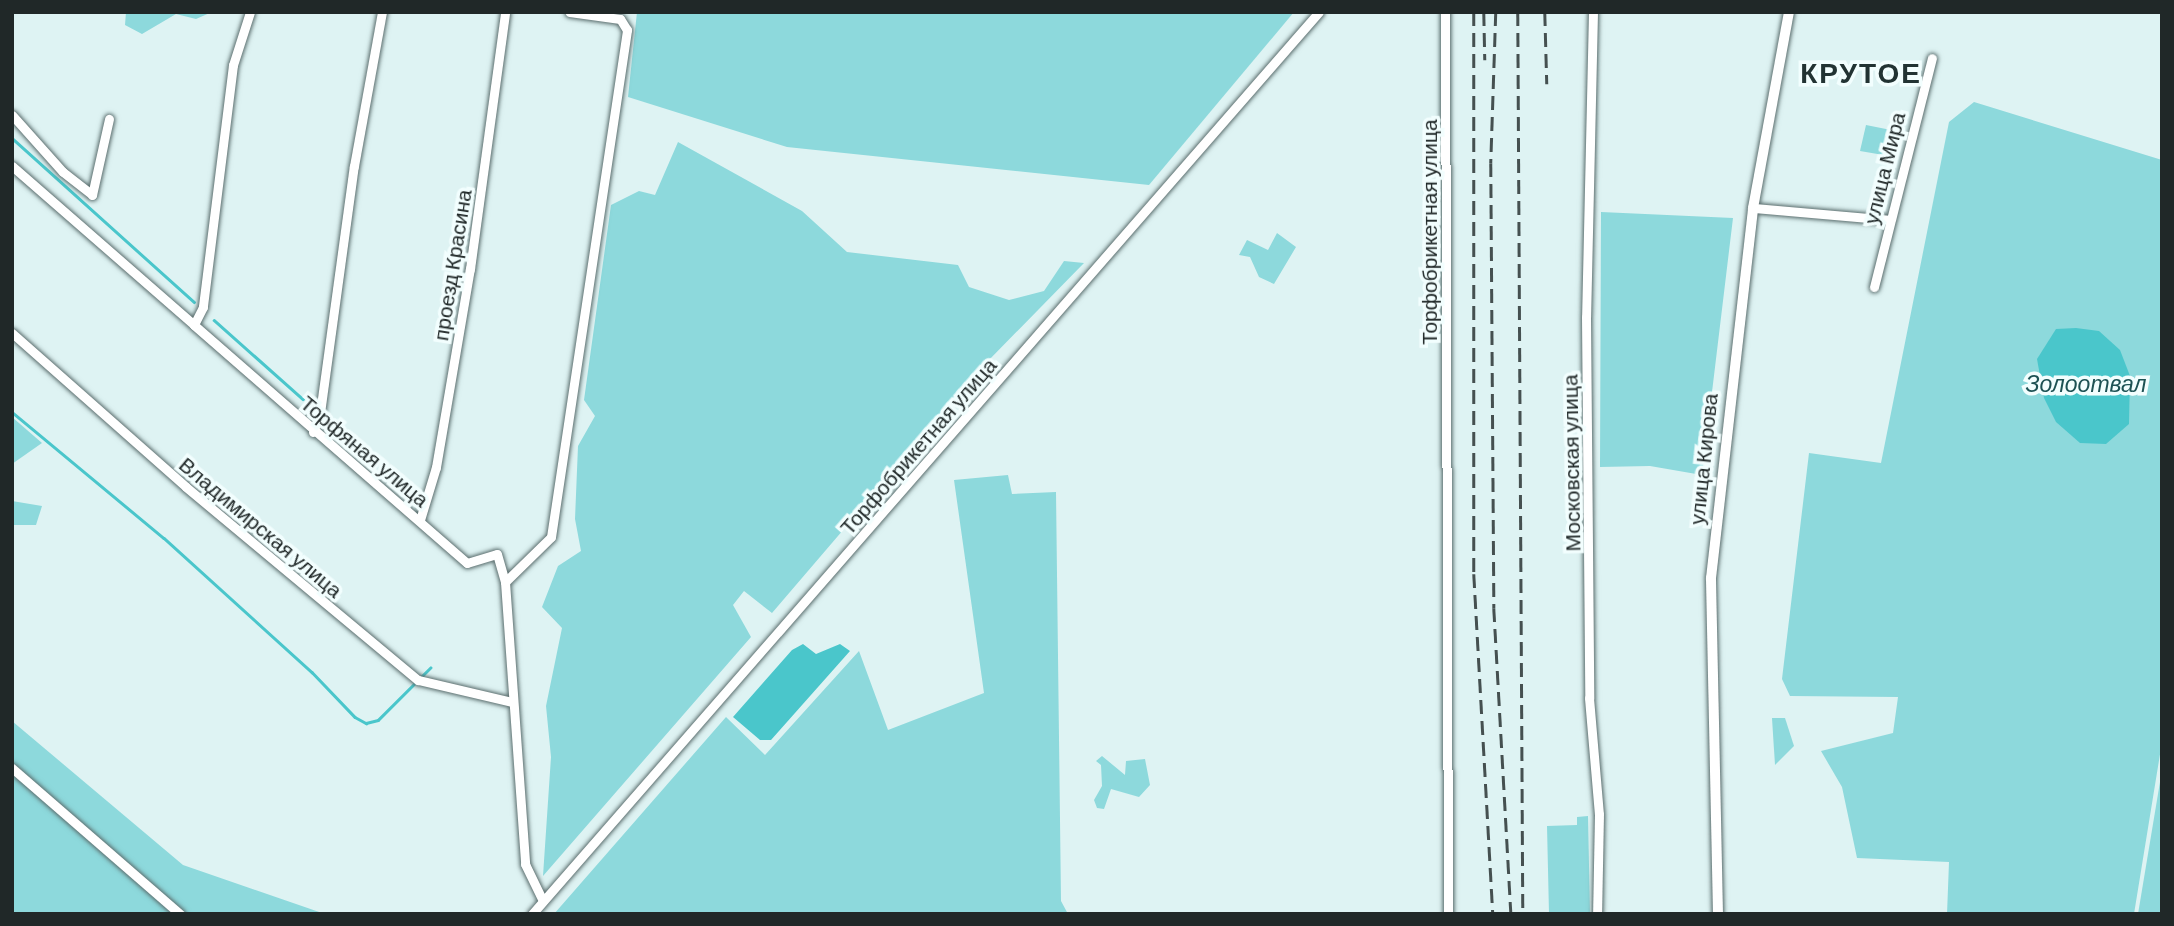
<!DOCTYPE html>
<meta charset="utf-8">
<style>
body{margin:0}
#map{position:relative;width:2174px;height:926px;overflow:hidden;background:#def3f3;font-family:Barlow,sans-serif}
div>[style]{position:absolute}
.green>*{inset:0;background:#8dd9dc}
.water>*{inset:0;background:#4ac6cb}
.stream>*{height:2.5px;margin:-1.25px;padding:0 1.25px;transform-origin:1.25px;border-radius:1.25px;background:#4ac6cb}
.roads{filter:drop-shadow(0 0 2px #5b6e6e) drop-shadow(0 0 2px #5b6e6e)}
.minor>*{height:9px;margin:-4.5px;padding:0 4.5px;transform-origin:4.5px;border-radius:4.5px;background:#fff}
.tertiary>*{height:10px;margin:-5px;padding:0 5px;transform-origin:5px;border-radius:5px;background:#fff}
.rail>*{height:2.5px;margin-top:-1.25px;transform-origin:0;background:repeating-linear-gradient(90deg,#455050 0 14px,transparent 0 21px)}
span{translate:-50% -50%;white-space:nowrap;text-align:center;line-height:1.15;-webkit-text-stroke:7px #f2fefe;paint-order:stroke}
.street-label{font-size:21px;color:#202828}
.water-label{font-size:23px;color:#1d5254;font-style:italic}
.district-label{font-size:28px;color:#233;font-weight:700;letter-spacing:2px}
.frame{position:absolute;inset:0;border:14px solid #202828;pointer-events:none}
</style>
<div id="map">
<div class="green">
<i style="clip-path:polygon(126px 12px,212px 12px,196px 19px,176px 14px,142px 34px,125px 25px)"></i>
<i style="clip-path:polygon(637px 12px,1294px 12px,1149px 185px,787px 147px,628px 97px)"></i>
<i style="clip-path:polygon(1974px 102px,2162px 160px,2162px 742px,2134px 914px,1947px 914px,1949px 862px,1857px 858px,1842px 787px,1821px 751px,1893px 733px,1898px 697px,1790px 696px,1782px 679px,1809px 453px,1881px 463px,1949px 122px)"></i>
<i style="clip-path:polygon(1866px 125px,1901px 132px,1895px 157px,1860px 151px)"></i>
<i style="clip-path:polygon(678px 142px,802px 211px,847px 252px,958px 265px,969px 287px,1009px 300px,1044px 291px,1064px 261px,1084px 263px,987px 362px,772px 613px,744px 591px,733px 605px,751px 637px,543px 876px,551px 757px,546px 706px,562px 628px,542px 607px,558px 566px,581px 551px,575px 519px,578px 446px,595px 416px,584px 400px,611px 205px,639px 191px,655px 195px)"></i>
<i style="clip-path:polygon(1601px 212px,1733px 218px,1702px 475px,1650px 466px,1600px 467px)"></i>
<i style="clip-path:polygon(1277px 233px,1296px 247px,1274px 284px,1259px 277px,1250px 257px,1239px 255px,1247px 240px,1268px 250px)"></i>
<i style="clip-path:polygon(12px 417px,42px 443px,12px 464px)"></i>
<i style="clip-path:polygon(1008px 475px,1012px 494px,1056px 492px,1061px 901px,1068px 914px,554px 914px,726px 717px,765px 755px,859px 651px,888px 730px,984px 693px,954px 480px)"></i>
<i style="clip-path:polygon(12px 501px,42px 506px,36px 525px,12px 525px)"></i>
<i style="clip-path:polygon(1772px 718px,1785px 718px,1794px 746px,1775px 765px)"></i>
<i style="clip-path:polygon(12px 721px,183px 865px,325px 914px,12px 914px)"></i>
<i style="clip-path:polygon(1102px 756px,1125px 775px,1126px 761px,1145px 759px,1150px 785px,1139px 797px,1111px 789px,1104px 809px,1097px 808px,1094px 800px,1102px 786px,1101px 765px,1096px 761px)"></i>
<i style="clip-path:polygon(2162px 770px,2162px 914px,2138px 914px)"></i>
<i style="clip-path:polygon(1588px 816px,1590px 914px,1549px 914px,1547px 826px,1577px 825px,1577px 817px)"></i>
</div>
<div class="water">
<i style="clip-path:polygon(2076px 328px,2099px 331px,2120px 350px,2130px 376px,2129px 424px,2106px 444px,2080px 443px,2056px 422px,2044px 398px,2037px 359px,2056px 329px)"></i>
<i style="clip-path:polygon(803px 644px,816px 654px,840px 644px,850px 651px,771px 740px,760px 740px,733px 717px,792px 650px)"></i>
</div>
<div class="stream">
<i style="left:12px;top:138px;width:245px;rotate:42deg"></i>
<i style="left:214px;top:320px;width:119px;rotate:41.6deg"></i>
<i style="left:12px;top:412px;width:197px;rotate:39.7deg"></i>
<i style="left:164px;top:538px;width:200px;rotate:42.2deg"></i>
<i style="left:312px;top:672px;width:62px;rotate:46.3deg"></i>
<i style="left:355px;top:717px;width:13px;rotate:29deg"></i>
<i style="left:366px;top:723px;width:12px;rotate:-14deg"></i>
<i style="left:378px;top:720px;width:74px;rotate:-45deg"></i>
</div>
<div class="roads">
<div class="minor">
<i style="left:250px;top:12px;width:56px;rotate:107.8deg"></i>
<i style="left:233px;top:65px;width:244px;rotate:97.1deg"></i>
<i style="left:203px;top:307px;width:20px;rotate:117deg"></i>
<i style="left:194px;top:325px;width:362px;rotate:41.1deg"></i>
<i style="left:467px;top:563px;width:31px;rotate:-17deg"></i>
<i style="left:497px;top:554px;width:29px;rotate:74deg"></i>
<i style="left:505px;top:582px;width:283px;rotate:85.9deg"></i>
<i style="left:525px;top:864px;width:41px;rotate:64.1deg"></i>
<i style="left:1445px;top:12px;width:902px;rotate:89.81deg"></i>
<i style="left:1593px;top:12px;width:305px;rotate:91.3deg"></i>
<i style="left:1586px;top:317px;width:381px;rotate:89.5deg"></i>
<i style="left:1589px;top:698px;width:116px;rotate:85.1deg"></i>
<i style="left:1599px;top:814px;width:100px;rotate:91.1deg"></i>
<i style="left:12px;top:115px;width:76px;rotate:48.2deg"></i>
<i style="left:63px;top:172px;width:37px;rotate:38deg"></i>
<i style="left:92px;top:195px;width:78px;rotate:-77.4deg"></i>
<i style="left:12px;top:166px;width:242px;rotate:41.1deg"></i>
<i style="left:1753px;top:208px;width:137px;rotate:5deg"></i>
<i style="left:1874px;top:287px;width:236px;rotate:-75.8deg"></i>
<i style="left:12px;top:333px;width:232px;rotate:41.5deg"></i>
<i style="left:186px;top:487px;width:302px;rotate:39.8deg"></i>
<i style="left:418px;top:680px;width:97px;rotate:13.2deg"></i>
<i style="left:313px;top:432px;width:20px;rotate:-70deg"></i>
<i style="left:320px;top:413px;width:249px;rotate:-82.2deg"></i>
<i style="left:354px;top:166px;width:157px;rotate:-79.7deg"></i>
<i style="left:420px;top:520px;width:55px;rotate:-73.2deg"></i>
<i style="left:436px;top:467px;width:201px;rotate:-80.3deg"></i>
<i style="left:470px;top:269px;width:259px;rotate:-82.2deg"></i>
<i style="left:505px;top:582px;width:64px;rotate:-44.4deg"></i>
<i style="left:551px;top:537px;width:513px;rotate:-81.47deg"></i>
<i style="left:627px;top:30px;width:13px;rotate:-122deg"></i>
<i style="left:620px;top:19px;width:51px;rotate:-172.2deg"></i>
<i style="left:12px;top:768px;width:223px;rotate:41deg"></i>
<i style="left:532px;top:914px;width:1197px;rotate:-48.9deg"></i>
</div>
<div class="tertiary">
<i style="left:1718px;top:914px;width:336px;rotate:-91.2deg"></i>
<i style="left:1711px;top:578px;width:372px;rotate:-83.5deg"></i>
<i style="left:1753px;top:208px;width:199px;rotate:-79.6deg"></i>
</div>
</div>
<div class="rail">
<i style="left:1474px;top:12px;width:562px;rotate:90deg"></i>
<i style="left:1474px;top:574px;width:341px;rotate:86.8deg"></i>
<i style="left:1484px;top:12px;width:48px;rotate:88.8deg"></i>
<i style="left:1496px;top:12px;width:151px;rotate:91.9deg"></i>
<i style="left:1491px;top:163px;width:445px;rotate:89.6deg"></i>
<i style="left:1494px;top:608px;width:306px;rotate:86.8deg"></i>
<i style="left:1518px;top:12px;width:902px;rotate:89.68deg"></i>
<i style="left:1545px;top:12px;width:72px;rotate:88.4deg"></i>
</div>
<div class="street-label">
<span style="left:1884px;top:168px;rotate:-76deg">улица Мира</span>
<span style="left:1429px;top:232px;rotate:-90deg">Торфобрикетная улица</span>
<span style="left:452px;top:265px;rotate:-81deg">проезд Красина</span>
<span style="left:918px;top:446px;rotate:-49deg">Торфобрикетная улица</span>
<span style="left:365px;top:451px;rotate:40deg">Торфяная улица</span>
<span style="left:1703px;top:459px;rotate:-84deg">улица Кирова</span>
<span style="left:1571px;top:463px;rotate:-91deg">Московская улица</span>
<span style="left:261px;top:527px;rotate:40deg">Владимирская улица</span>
</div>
<div class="water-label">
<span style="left:2086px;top:383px">Золоотвал</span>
</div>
<div class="district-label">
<span style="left:1861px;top:72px">КРУТОЕ</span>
</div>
<div class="frame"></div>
</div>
